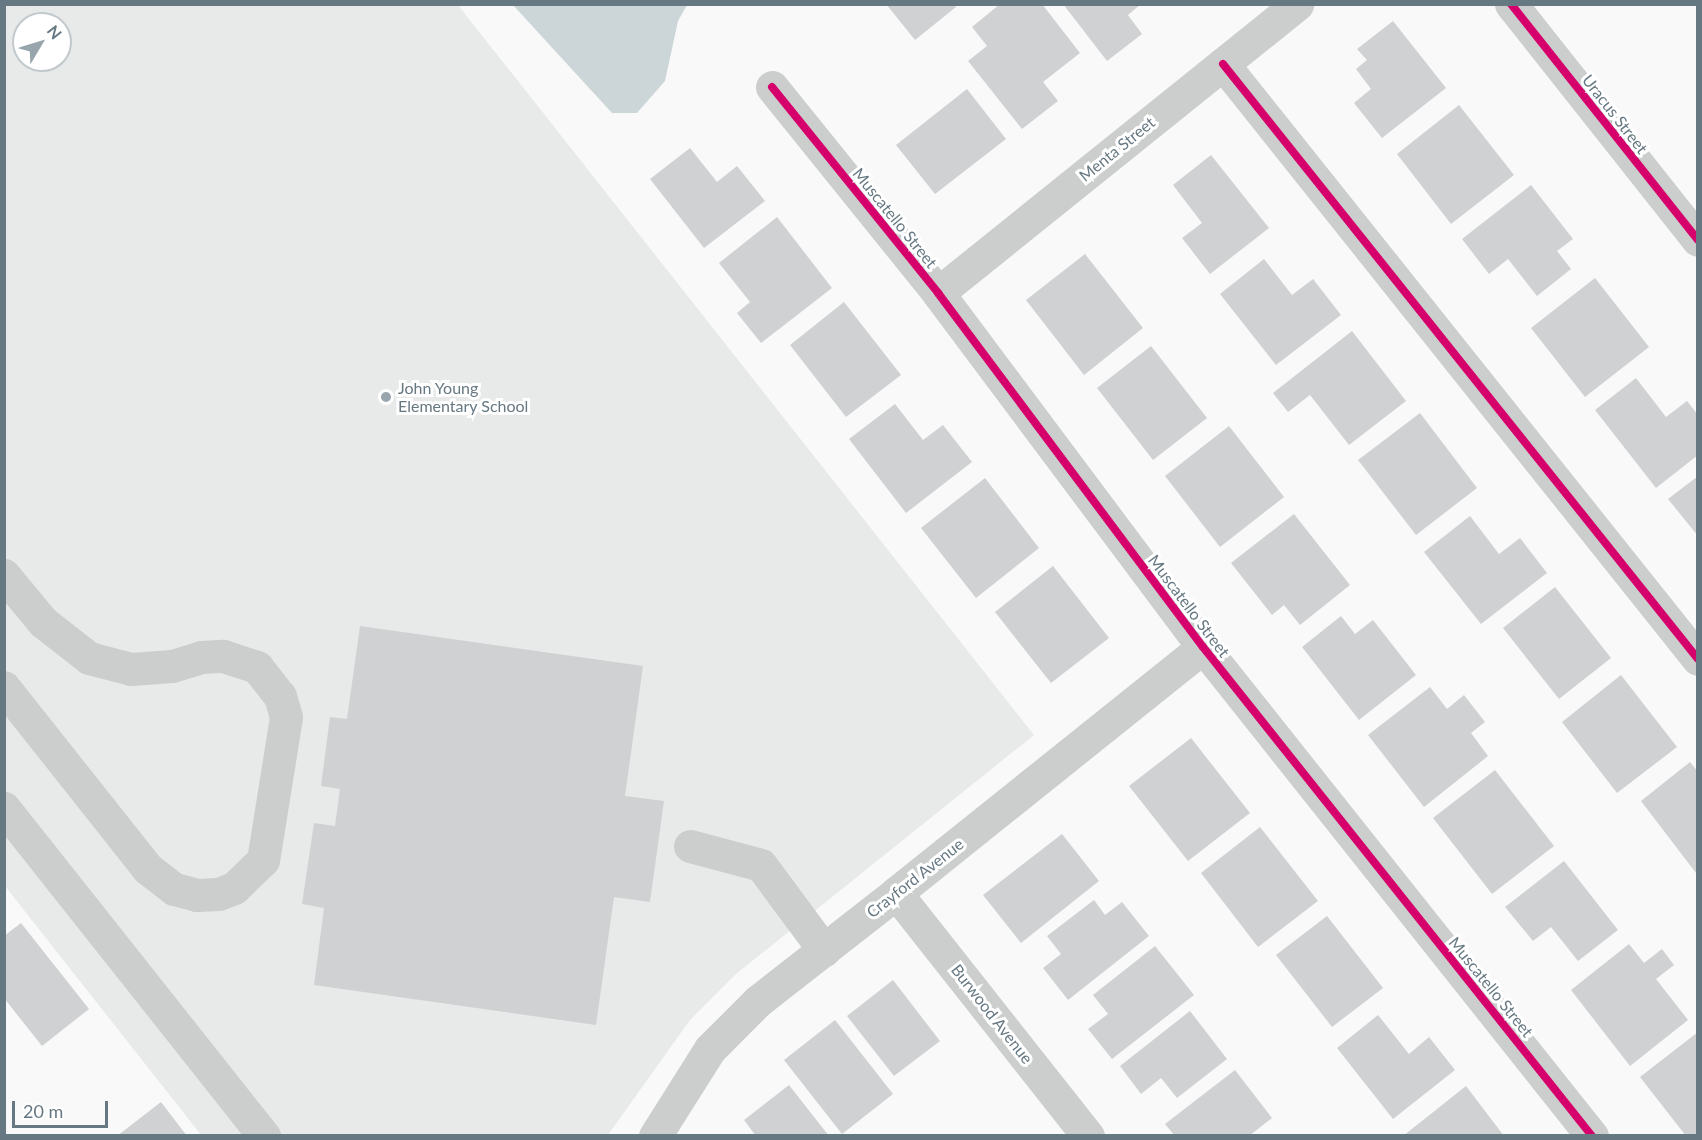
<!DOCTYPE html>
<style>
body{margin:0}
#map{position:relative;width:1702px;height:1140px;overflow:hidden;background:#f9f9f9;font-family:Lato,sans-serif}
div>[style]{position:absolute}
.built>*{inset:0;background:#e8eae9}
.water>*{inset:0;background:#ccd6d8}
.building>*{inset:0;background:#cfd1d2}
.minor>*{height:33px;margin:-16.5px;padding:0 16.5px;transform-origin:16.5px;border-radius:16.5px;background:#cccece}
.cycleway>*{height:8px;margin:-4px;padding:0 4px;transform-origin:4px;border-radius:4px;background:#d6006c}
.dots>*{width:16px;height:16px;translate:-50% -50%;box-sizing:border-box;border:3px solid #fff;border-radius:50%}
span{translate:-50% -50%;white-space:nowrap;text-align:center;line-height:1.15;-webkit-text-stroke:6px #fff;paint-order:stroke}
.street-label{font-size:16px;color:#667882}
.poi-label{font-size:16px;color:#667882}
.left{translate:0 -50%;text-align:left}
.frame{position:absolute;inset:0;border:6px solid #667882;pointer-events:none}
.north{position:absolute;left:12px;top:12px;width:60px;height:60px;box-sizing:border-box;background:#fff;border:2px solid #c2c9cd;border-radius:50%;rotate:52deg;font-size:16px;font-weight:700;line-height:24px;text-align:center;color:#667882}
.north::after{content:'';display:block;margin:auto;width:21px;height:27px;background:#99a5ac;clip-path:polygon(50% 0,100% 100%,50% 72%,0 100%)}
.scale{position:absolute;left:12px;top:1101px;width:96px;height:27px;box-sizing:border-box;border:3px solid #667882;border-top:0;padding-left:8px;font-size:18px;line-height:21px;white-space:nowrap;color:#667882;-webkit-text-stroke:4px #fff;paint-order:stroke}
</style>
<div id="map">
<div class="built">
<i style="clip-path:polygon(evenodd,5px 5px,458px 5px,1034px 735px,736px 974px,690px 1020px,608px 1135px,201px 1135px,5px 886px,5px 5px,24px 24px,60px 24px,60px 60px,24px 60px,24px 24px)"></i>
</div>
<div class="water">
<i style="clip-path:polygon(513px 5px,687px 5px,678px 21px,665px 81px,637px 113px,612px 113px)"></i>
</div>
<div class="building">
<i style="clip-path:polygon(886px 4px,954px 4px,956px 7px,915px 40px)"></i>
<i style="clip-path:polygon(1000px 4px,1042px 4px,1080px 53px,1043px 82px,1058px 101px,1022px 129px,968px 61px,987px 46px,972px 27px)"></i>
<i style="clip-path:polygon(1063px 4px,1141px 4px,1128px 15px,1142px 34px,1107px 61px)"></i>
<i style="clip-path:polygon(1393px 21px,1446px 88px,1382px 138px,1354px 103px,1371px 89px,1356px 69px,1367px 60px,1357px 49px)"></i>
<i style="clip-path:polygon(967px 89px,1006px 139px,935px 194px,896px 145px)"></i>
<i style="clip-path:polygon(1459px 105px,1514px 175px,1451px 224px,1397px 154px)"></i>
<i style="clip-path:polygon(690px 148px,717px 182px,737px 166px,765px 201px,704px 248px,650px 179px)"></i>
<i style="clip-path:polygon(1211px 155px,1269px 228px,1210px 274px,1182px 238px,1202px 223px,1173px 185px)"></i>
<i style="clip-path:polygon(1531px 185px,1573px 239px,1557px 251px,1571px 269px,1537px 296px,1508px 259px,1489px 274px,1462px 239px)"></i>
<i style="clip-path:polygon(777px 217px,832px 288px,761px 343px,737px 313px,750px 302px,719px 263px)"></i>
<i style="clip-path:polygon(1085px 254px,1143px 328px,1084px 375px,1026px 300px)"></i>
<i style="clip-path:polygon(1264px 259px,1292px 295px,1313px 279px,1341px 315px,1276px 365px,1220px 294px)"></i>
<i style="clip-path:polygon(1595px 278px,1649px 347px,1585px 397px,1531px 328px)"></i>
<i style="clip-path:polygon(844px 302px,901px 375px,846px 417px,790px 345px)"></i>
<i style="clip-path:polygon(1352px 331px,1406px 401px,1349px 445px,1310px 395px,1288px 412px,1273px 393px)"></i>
<i style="clip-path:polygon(1151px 346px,1207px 418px,1153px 460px,1097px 388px)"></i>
<i style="clip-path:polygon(1636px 378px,1666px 417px,1687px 401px,1698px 415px,1698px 455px,1656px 488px,1595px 410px)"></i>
<i style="clip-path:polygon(895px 404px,923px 440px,943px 425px,972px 462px,906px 513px,849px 439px)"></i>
<i style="clip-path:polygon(1420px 413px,1477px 488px,1416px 535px,1358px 460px)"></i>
<i style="clip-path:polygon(1229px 426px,1284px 497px,1220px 547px,1165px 476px)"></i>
<i style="clip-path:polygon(1698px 476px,1698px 536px,1668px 499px)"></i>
<i style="clip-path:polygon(985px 478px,1039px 548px,976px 598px,921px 528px)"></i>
<i style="clip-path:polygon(1294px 514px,1350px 585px,1300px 625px,1284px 605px,1272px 615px,1231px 563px)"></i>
<i style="clip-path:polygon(1470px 516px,1499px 554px,1520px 538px,1547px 573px,1481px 624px,1424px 552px)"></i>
<i style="clip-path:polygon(1053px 566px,1109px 638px,1051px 683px,995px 612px)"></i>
<i style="clip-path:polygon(1555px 587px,1611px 658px,1559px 699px,1503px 628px)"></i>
<i style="clip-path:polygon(1341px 616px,1355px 634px,1373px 620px,1416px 675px,1359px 720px,1302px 647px)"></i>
<i style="clip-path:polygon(360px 626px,643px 666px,625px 796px,664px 801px,650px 902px,614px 897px,596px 1025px,314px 985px,324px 908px,302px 904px,314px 823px,335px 826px,340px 789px,321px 786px,330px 717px,347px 719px)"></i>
<i style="clip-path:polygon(1621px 675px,1677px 747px,1617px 793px,1562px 722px)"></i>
<i style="clip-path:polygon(1430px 687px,1447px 709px,1464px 695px,1485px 722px,1471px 733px,1488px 756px,1424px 807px,1368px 735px)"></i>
<i style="clip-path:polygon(1191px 738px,1250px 813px,1188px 861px,1129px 786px)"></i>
<i style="clip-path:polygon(1690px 762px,1698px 772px,1696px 873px,1641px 801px)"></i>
<i style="clip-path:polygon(1495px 770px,1554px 846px,1492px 894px,1433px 818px)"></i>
<i style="clip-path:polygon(1260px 827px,1318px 901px,1258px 947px,1201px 873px)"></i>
<i style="clip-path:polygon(1062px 834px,1099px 881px,1021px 943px,983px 895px)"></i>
<i style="clip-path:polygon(1564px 861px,1618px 930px,1578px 961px,1551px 927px,1533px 941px,1505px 907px)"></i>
<i style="clip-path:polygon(1094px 900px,1105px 915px,1122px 902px,1149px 936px,1068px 1000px,1043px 968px,1061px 954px,1047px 936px)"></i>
<i style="clip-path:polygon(1327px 916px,1383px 988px,1332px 1027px,1276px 955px)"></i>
<i style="clip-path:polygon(21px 923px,89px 1009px,42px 1046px,4px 998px,4px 936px)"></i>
<i style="clip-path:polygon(1629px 944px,1644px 963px,1662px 949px,1674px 965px,1656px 979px,1688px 1020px,1630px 1066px,1571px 990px)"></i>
<i style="clip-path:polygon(1155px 946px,1194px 995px,1112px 1059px,1088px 1029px,1108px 1014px,1093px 995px)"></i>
<i style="clip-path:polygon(893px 980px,940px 1041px,894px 1076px,847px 1016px)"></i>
<i style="clip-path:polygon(1190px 1011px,1227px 1059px,1177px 1098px,1161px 1078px,1141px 1094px,1120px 1066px)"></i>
<i style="clip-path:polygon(1378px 1015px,1409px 1054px,1429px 1037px,1455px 1070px,1393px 1119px,1337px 1048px)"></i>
<i style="clip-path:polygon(835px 1020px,893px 1094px,842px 1134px,784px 1060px)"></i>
<i style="clip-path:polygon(1698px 1032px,1698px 1136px,1686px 1136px,1640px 1077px)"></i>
<i style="clip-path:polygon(1235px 1070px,1272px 1118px,1249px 1136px,1175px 1136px,1165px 1124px)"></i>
<i style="clip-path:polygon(789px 1085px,829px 1136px,756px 1136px,744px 1120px)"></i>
<i style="clip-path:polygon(1466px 1086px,1504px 1136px,1403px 1136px)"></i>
<i style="clip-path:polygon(161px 1102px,187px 1136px,117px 1136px)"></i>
</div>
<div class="minor">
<i style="left:1511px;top:4px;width:301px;rotate:51.6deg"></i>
<i style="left:1223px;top:64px;width:761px;rotate:51.4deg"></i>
<i style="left:772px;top:87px;width:265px;rotate:51.1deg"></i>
<i style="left:938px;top:293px;width:442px;rotate:53.2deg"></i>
<i style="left:1203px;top:647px;width:625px;rotate:51.5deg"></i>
<i style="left:938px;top:293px;width:461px;rotate:-38.8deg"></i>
<i style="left:4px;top:575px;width:61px;rotate:50.3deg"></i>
<i style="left:43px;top:622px;width:58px;rotate:38deg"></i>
<i style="left:89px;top:658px;width:43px;rotate:14.7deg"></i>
<i style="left:131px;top:669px;width:41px;rotate:-4.2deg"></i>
<i style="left:172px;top:666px;width:30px;rotate:-17deg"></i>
<i style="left:201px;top:657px;width:22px;rotate:-3deg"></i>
<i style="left:223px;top:656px;width:36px;rotate:18deg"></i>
<i style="left:257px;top:667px;width:37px;rotate:52deg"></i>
<i style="left:280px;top:696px;width:22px;rotate:74deg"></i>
<i style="left:286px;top:717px;width:145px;rotate:99.1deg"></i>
<i style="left:263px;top:860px;width:40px;rotate:136deg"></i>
<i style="left:234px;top:888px;width:17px;rotate:159deg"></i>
<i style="left:218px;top:894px;width:21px;rotate:177deg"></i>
<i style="left:197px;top:895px;width:24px;rotate:-165deg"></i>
<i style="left:174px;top:889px;width:33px;rotate:-142deg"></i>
<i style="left:148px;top:869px;width:232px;rotate:-128.4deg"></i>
<i style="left:4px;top:808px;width:419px;rotate:51.6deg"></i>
<i style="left:690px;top:846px;width:73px;rotate:15deg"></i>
<i style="left:761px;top:865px;width:106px;rotate:53.5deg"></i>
<i style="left:896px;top:893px;width:310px;rotate:51.7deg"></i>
<i style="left:655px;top:1136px;width:103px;rotate:-57.7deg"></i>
<i style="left:710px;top:1049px;width:68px;rotate:-45deg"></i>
<i style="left:758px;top:1001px;width:175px;rotate:-38deg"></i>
<i style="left:896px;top:893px;width:393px;rotate:-38.7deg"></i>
</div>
<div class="cycleway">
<i style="left:1511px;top:4px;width:301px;rotate:51.6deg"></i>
<i style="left:1223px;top:64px;width:761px;rotate:51.4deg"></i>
<i style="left:772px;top:87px;width:265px;rotate:51.1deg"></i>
<i style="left:938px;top:293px;width:442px;rotate:53.2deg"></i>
<i style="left:1203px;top:647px;width:625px;rotate:51.5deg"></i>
</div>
<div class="dots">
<i style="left:386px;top:397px;background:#99a5ac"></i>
</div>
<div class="street-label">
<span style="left:1615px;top:114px;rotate:52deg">Uracus Street</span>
<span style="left:1117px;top:149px;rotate:-39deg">Menta Street</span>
<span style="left:895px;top:218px;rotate:51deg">Muscatello Street</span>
<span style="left:1189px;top:606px;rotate:53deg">Muscatello Street</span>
<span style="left:915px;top:878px;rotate:-38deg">Crayford Avenue</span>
<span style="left:1491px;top:987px;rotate:51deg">Muscatello Street</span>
<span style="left:992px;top:1014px;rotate:52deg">Burwood Avenue</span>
</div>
<div class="poi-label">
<span class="left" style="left:398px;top:397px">John Young<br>Elementary School</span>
</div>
<div class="frame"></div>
<div class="north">N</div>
<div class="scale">20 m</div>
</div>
